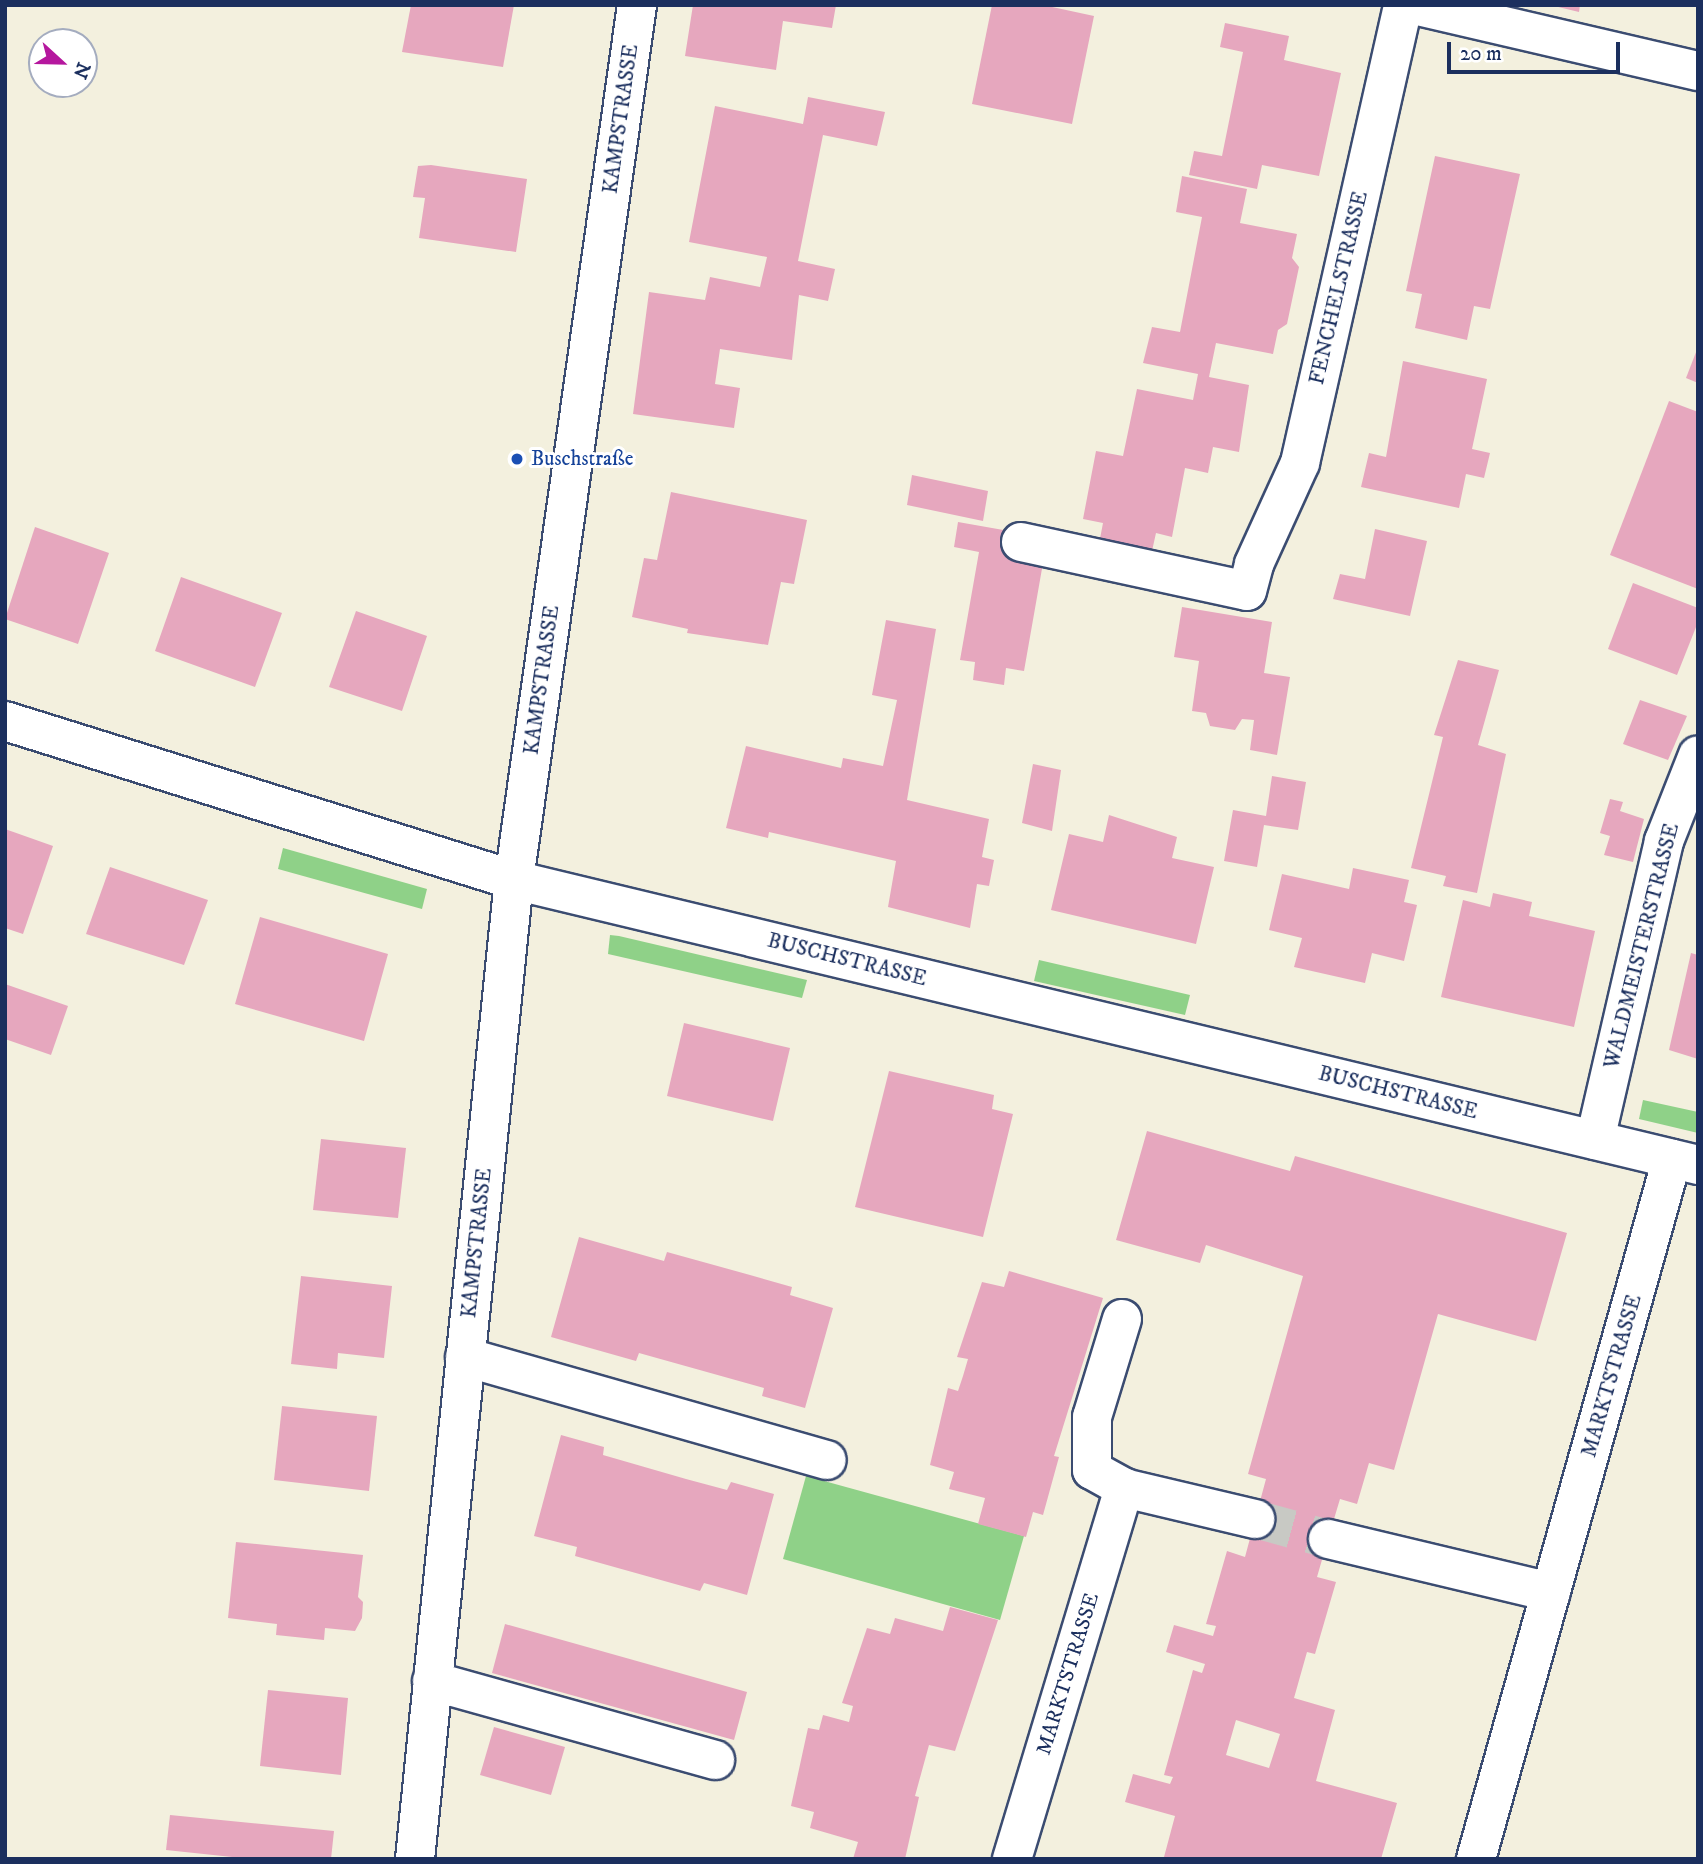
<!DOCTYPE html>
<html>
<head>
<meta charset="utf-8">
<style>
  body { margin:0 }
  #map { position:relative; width:1703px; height:1864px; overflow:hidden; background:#f3f0de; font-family:"IM FELL DW Pica",serif }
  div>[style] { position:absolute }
  .green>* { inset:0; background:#8fd188 }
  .building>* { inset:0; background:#e6a7be }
  .minor-tunnel>* { height:38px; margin-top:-19px; transform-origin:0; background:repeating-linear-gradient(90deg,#c8c9c4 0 38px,transparent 0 57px) }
  .roads { filter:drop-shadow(2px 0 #3b4c71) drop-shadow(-2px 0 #3b4c71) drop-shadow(0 2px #3b4c71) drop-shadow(0 -2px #3b4c71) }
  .minor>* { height:38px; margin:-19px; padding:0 19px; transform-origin:19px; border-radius:19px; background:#fff }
  .dots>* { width:19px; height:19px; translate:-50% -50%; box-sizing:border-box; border:4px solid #fff; border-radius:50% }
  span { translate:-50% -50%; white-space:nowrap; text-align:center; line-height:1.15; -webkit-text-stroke:6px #fff; paint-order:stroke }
  .street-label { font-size:21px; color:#1b2f5e }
  .transit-label { font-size:21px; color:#164399 }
  .left { translate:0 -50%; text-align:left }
  .frame { position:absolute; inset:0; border:7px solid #1b2f5e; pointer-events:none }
  .north { position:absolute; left:28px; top:28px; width:70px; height:70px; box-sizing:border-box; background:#fff; border:2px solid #a4acbf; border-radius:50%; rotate:112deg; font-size:19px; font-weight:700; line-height:28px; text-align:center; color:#1b2f5e }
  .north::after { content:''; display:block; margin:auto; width:24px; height:32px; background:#b5179e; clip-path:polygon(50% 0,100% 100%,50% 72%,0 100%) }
  .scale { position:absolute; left:1447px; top:42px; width:173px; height:32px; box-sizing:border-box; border:4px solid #1b2f5e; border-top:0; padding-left:9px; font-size:21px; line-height:24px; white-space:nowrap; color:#1b2f5e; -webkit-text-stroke:5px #fff; paint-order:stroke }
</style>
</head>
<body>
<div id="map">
  <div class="green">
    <i style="clip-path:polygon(283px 848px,427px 889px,422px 909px,278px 869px)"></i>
    <i style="clip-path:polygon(610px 935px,619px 936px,807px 980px,802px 998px,608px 954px)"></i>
    <i style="clip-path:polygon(1039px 960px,1190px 995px,1185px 1015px,1034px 981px)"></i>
    <i style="clip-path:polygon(1643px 1100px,1698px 1112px,1698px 1133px,1639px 1119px)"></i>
    <i style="clip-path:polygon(806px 1476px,1024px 1536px,1000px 1620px,783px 1559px)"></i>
  </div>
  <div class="building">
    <i style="clip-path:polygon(411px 5px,514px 5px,503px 67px,402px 52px)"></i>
    <i style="clip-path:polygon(693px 5px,836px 5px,832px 28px,783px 21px,776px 70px,685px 56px)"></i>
    <i style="clip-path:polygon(992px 5px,1043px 5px,1094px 16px,1072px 124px,972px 104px)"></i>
    <i style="clip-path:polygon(1550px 5px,1580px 5px,1579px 12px)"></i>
    <i style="clip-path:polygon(1225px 23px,1289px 36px,1284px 60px,1341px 73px,1319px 176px,1262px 165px,1257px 189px,1189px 175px,1194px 151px,1222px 156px,1243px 52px,1220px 47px)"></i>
    <i style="clip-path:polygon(808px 97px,885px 112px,877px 146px,823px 135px,798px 261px,835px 269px,828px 301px,799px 295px,792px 360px,720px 349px,715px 384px,740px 388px,734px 428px,633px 414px,649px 292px,705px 300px,710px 277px,760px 287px,767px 257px,689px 242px,715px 106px,803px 124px)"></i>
    <i style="clip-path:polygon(1435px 156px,1520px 174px,1490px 309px,1474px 306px,1467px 340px,1415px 328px,1422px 294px,1406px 291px)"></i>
    <i style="clip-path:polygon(431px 165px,527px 179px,516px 252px,419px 238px,425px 198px,413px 197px,418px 166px)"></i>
    <i style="clip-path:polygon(1182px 176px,1247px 189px,1240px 223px,1297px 234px,1292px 258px,1299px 267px,1287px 324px,1278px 330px,1273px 354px,1216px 343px,1209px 377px,1249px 385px,1239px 452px,1213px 447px,1208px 473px,1185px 468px,1172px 537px,1156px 533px,1150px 560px,1098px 549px,1103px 523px,1083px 519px,1096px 451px,1123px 456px,1137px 389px,1193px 400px,1198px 374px,1143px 363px,1152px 327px,1180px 332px,1202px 217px,1176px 212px)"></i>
    <i style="clip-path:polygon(1698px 347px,1698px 383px,1686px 378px)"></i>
    <i style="clip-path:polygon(1403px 361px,1487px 379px,1472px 449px,1490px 453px,1484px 478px,1466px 474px,1459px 508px,1361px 487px,1369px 453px,1386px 457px)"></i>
    <i style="clip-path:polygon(1669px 401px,1698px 412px,1698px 589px,1610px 555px)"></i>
    <i style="clip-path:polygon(912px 475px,988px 491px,983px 521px,907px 505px)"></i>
    <i style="clip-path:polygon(671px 492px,807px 520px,794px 584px,781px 582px,768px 645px,687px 633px,688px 629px,632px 617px,644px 558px,657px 560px)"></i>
    <i style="clip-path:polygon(958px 522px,1009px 531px,1005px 557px,1043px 563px,1024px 671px,1006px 668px,1004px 685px,973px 680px,975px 662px,960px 660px,979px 552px,954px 547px)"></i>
    <i style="clip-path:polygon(35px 527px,109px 553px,78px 644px,5px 619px)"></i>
    <i style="clip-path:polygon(1375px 529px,1427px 541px,1410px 616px,1333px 599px,1340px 574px,1365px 579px)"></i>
    <i style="clip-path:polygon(181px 577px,282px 613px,255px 687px,155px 651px)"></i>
    <i style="clip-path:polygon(1633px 583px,1698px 608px,1698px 622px,1677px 675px,1608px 649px)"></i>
    <i style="clip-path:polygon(1182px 607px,1272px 622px,1264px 673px,1290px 677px,1277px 755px,1250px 750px,1254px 720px,1242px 719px,1235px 730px,1210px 726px,1206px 713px,1192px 711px,1199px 661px,1174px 657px)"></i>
    <i style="clip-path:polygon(356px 611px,427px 636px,402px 711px,329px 687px)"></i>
    <i style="clip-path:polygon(886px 620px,936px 629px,907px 800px,989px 819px,982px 857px,994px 860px,989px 886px,977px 884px,970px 928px,888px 907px,896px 861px,769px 832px,768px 838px,726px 828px,746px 746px,841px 768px,843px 758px,883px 766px,897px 700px,872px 695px)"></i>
    <i style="clip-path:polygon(1458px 660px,1499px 670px,1478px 745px,1506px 754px,1477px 893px,1443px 886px,1446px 876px,1411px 868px,1443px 737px,1434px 735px)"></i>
    <i style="clip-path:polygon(1640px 700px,1687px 716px,1668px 760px,1623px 744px)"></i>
    <i style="clip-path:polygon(1033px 764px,1061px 770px,1052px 831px,1022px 823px)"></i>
    <i style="clip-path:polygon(1272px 776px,1306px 782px,1298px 830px,1264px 825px,1257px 867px,1224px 861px,1233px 810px,1266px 816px)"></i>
    <i style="clip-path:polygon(1610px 799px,1623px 802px,1620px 811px,1644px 819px,1633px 862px,1604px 855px,1610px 836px,1600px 833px)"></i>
    <i style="clip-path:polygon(1109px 815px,1177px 837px,1172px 858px,1214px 867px,1196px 944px,1051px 910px,1069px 834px,1103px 842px)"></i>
    <i style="clip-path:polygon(5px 829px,53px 846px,23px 934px,5px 928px)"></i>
    <i style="clip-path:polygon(110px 867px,208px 900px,184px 965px,86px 934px)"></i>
    <i style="clip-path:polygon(1353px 868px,1409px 880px,1404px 902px,1417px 905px,1404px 961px,1372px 953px,1365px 983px,1294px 967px,1302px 938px,1269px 930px,1282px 874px,1349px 889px)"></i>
    <i style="clip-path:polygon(1493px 893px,1532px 902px,1529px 916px,1595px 931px,1574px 1027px,1441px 997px,1463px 900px,1490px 907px)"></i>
    <i style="clip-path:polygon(260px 917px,388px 954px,364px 1041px,235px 1004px)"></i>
    <i style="clip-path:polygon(1691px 953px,1698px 955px,1698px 1059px,1669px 1050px)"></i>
    <i style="clip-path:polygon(5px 984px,68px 1006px,51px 1055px,5px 1039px)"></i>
    <i style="clip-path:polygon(684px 1023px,790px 1048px,773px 1121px,667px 1096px)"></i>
    <i style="clip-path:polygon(889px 1071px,994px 1095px,992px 1109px,1013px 1114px,983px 1237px,855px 1207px)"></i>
    <i style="clip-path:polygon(evenodd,1147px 1131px,1290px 1171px,1295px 1156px,1567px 1233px,1536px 1341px,1438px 1314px,1394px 1470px,1369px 1463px,1357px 1504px,1340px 1499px,1328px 1539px,1317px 1577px,1336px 1582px,1315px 1654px,1307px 1652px,1294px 1698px,1335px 1710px,1316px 1781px,1397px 1803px,1381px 1859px,1171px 1859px,1164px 1857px,1175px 1816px,1125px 1802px,1133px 1774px,1170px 1784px,1173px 1777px,1164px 1775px,1193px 1670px,1202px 1673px,1205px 1664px,1166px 1652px,1174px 1625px,1213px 1636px,1216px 1626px,1206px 1624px,1227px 1551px,1245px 1557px,1266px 1479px,1248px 1474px,1303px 1276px,1206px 1245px,1200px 1263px,1116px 1240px,1147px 1131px,1236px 1720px,1280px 1734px,1269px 1768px,1226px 1755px,1236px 1720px)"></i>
    <i style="clip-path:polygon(321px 1139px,406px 1148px,398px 1218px,313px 1210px)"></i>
    <i style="clip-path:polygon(579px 1237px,664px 1261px,667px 1252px,750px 1275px,792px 1287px,790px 1295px,833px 1308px,805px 1408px,762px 1396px,764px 1388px,639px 1353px,636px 1361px,551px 1337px)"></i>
    <i style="clip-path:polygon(1009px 1271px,1103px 1298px,1054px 1456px,1059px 1457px,1043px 1515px,1033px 1512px,1026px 1537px,978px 1524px,985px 1498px,949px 1489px,954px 1472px,930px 1465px,948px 1388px,958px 1391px,963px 1376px,968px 1359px,957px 1357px,982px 1282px,1004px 1287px)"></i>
    <i style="clip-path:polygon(301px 1276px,392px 1286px,384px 1358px,338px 1353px,337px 1369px,291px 1364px)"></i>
    <i style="clip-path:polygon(282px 1406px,377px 1416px,369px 1491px,274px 1480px)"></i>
    <i style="clip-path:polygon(561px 1435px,604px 1447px,603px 1455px,686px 1479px,727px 1490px,731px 1482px,774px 1494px,747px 1595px,704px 1583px,700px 1591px,575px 1556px,577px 1547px,534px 1536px)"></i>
    <i style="clip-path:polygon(236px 1542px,363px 1555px,358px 1597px,363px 1602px,362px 1618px,355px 1631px,325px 1628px,324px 1640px,276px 1635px,277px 1624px,228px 1618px)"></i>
    <i style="clip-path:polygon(950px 1607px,998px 1620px,955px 1751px,929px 1745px,915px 1796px,919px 1797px,905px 1859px,853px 1859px,858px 1842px,810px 1828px,814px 1812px,791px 1806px,808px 1728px,819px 1730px,823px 1715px,849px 1722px,853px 1706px,842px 1703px,867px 1628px,890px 1634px,895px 1618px,943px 1631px)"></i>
    <i style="clip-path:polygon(505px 1624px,747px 1692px,734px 1740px,492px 1673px)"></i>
    <i style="clip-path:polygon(268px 1690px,348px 1698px,341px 1775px,260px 1766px)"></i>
    <i style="clip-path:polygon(494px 1727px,565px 1747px,551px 1795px,480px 1775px)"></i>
    <i style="clip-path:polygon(170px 1815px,334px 1831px,331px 1859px,251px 1859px,166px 1850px)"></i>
  </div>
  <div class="minor-tunnel">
    <i style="left:1255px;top:1519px;width:76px;rotate:15.3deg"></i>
  </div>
  <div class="roads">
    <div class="minor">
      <i style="left:1414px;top:5px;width:292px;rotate:13.1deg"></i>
      <i style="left:1021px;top:542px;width:231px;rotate:12.2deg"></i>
      <i style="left:1247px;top:591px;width:28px;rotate:-75deg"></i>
      <i style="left:1254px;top:564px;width:111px;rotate:-65.5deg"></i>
      <i style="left:1300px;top:463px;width:469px;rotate:-77.3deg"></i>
      <i style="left:5px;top:721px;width:533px;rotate:17.35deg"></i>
      <i style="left:514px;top:880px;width:1218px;rotate:13.53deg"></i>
      <i style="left:1595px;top:1140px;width:307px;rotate:-77deg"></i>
      <i style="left:1664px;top:841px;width:92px;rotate:-68.4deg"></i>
      <i style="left:1122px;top:1319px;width:102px;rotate:107deg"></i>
      <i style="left:1092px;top:1417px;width:53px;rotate:90deg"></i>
      <i style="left:1092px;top:1470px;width:37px;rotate:29deg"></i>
      <i style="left:1124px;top:1488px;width:135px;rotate:13.3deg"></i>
      <i style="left:465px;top:1357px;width:376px;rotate:15.9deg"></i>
      <i style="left:1328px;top:1539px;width:229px;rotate:13.4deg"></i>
      <i style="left:432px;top:1681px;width:294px;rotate:15.6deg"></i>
      <i style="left:415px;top:1859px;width:984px;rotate:-84.23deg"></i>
      <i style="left:514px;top:880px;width:884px;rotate:-82deg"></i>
      <i style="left:1012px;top:1859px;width:388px;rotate:-73.2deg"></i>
      <i style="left:1476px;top:1859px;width:727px;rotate:-74.36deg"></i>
    </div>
  </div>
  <div class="dots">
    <i style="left:517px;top:459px;background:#1a4fb4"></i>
  </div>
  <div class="street-label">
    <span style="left:621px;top:119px;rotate:-82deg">KAMPSTRASSE</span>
    <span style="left:1339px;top:288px;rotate:-77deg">FENCHELSTRASSE</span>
    <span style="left:542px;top:680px;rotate:-82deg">KAMPSTRASSE</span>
    <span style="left:1642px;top:946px;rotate:-76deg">WALDMEISTERSTRASSE</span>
    <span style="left:847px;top:960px;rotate:14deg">BUSCHSTRASSE</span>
    <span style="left:1398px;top:1093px;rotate:14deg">BUSCHSTRASSE</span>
    <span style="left:477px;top:1243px;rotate:-84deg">KAMPSTRASSE</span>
    <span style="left:1612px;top:1376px;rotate:-74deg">MARKTSTRASSE</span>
    <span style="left:1068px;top:1674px;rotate:-73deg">MARKTSTRASSE</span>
  </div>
  <div class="transit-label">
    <span class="left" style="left:531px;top:459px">Buschstraße</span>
  </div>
  <div class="frame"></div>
  <div class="north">N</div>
  <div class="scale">20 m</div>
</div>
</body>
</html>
